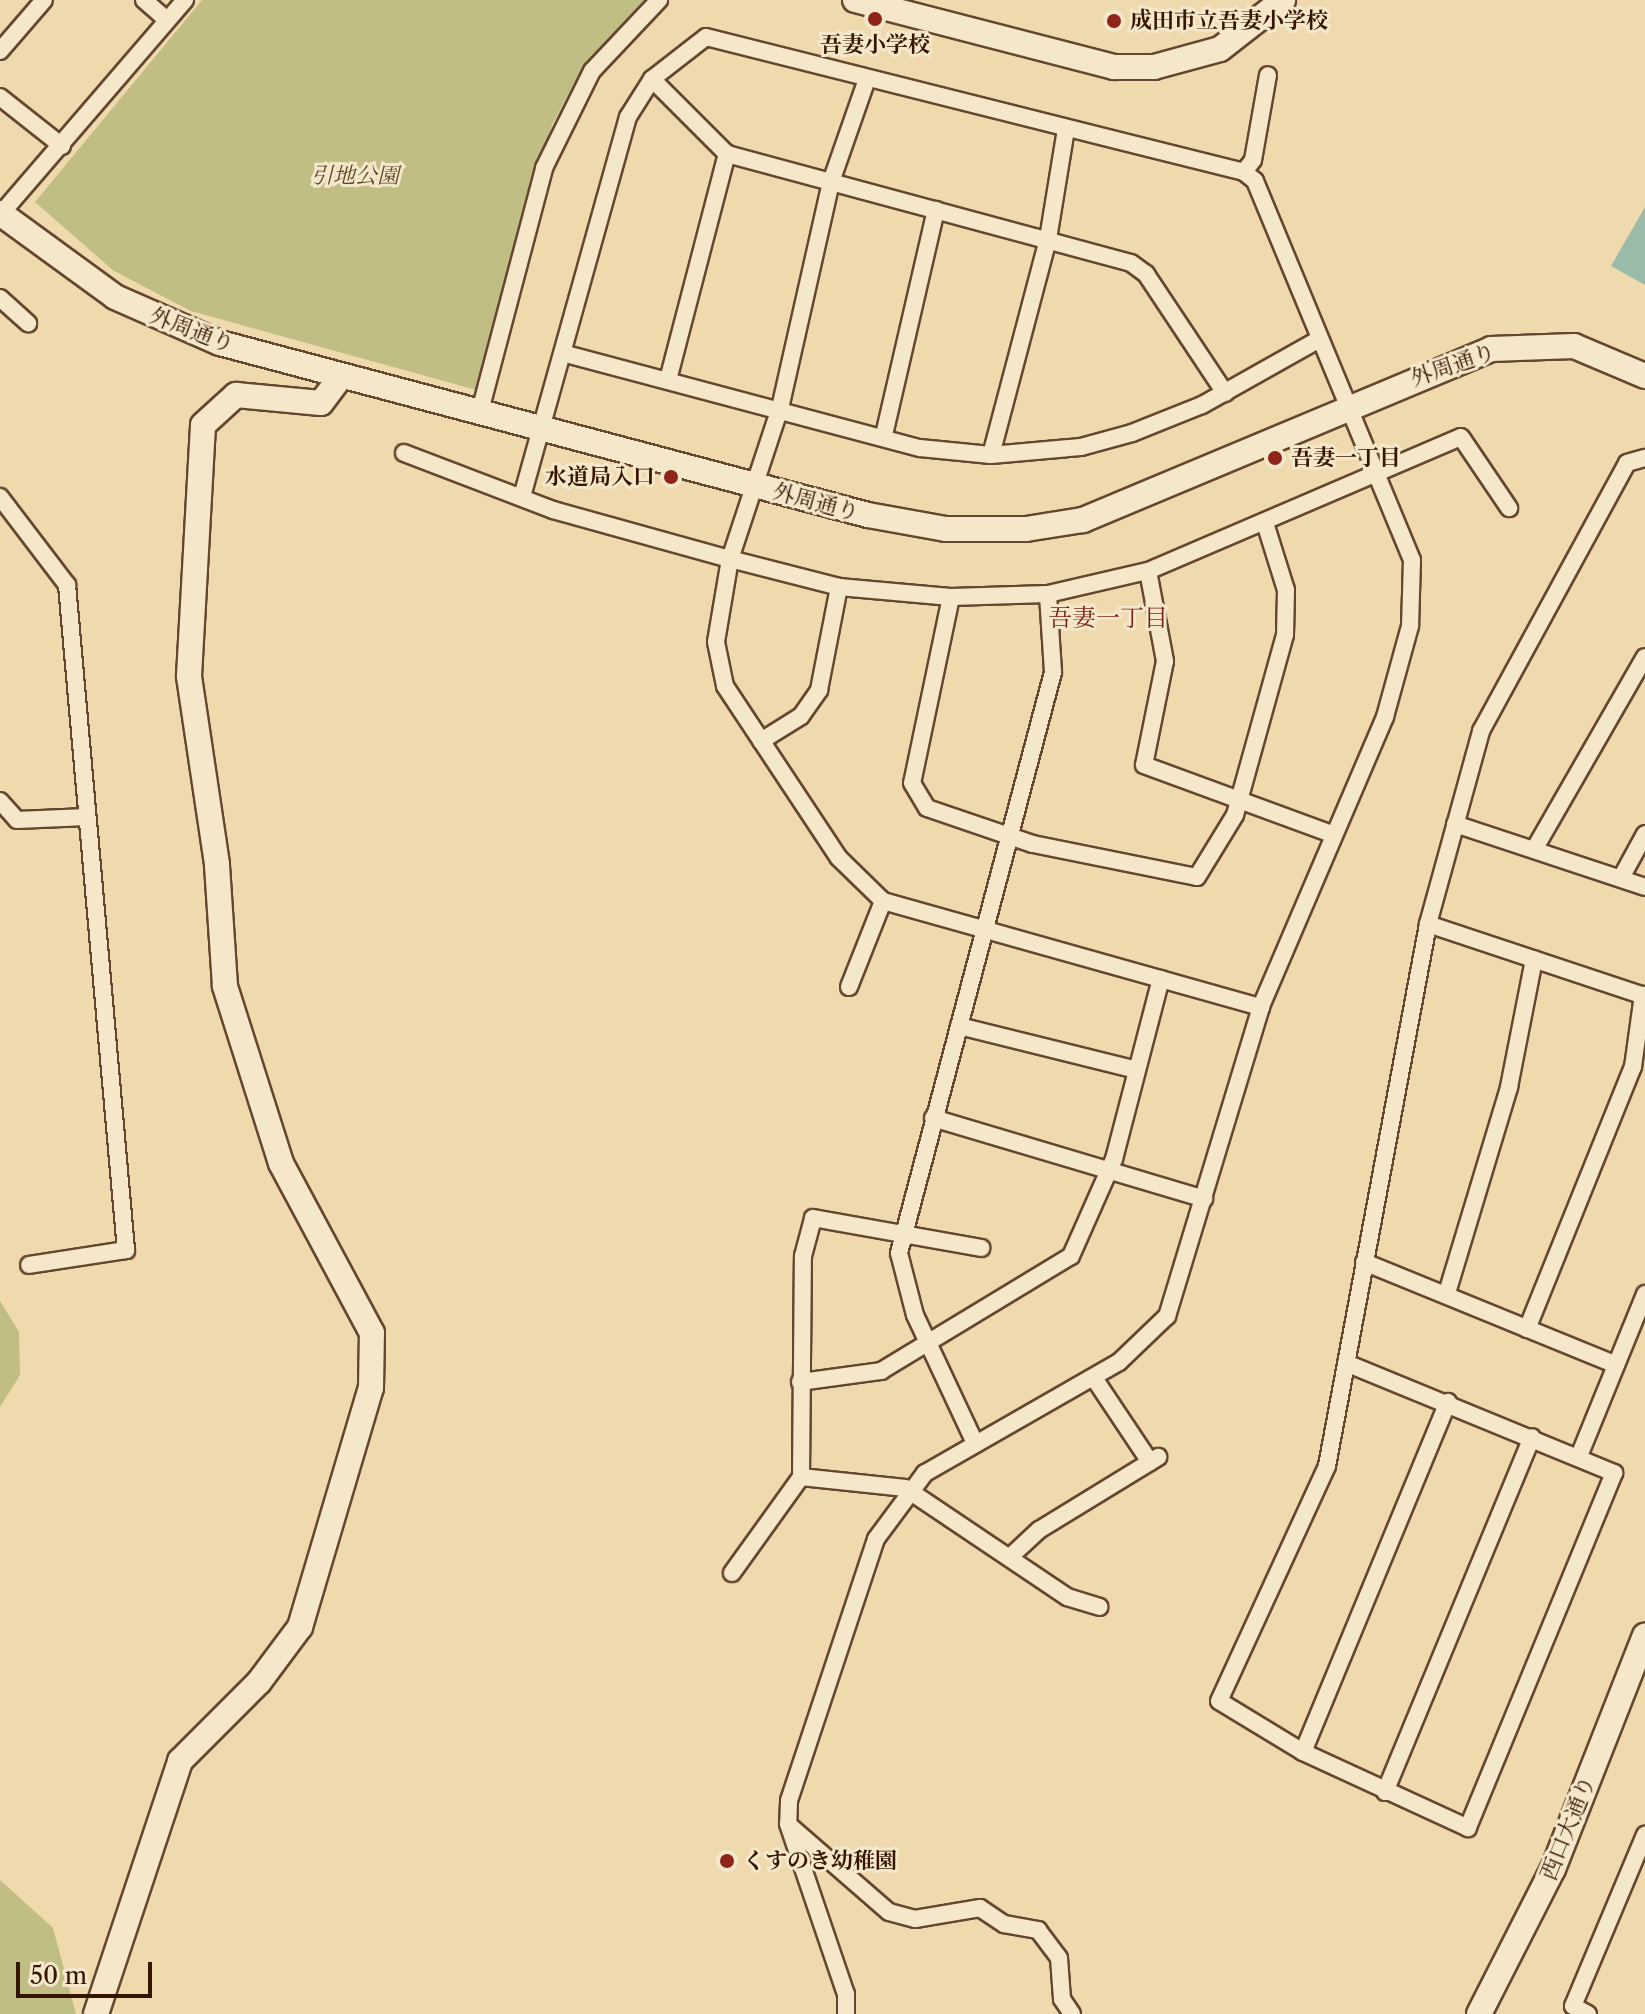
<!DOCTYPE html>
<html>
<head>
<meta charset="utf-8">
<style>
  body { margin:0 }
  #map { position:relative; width:1645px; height:2014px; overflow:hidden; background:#eedaad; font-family:"Libre Caslon Text","Noto Serif JP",serif }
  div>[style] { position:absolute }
  .green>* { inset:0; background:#c0bd85 }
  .water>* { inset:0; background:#99bba8 }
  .roads { filter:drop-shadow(2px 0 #64472e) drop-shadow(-2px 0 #64472e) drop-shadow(0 2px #64472e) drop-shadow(0 -2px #64472e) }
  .street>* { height:16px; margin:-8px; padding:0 8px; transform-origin:8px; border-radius:8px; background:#f4e7ca }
  .secondary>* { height:24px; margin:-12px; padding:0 12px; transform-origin:12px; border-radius:12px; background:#f4e7ca }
  .dots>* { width:22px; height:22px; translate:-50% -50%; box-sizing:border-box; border:4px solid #f4e7ca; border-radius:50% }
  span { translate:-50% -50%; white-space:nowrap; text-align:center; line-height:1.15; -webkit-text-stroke:6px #f4e7ca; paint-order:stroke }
  .poi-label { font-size:22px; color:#361603; font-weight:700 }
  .left { translate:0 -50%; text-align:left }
  .right { translate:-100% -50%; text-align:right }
  .park-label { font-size:22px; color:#5f482a; font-style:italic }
  .street-label { font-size:22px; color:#361603 }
  .neighbourhood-label { font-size:24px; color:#7a1f14 }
  .scale { position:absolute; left:16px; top:1962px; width:136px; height:36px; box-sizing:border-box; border:4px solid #361603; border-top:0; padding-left:10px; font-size:24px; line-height:28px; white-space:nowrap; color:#361603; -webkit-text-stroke:6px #f4e7ca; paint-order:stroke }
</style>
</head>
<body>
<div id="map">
  <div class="green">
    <i style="clip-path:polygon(202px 0,644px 0,585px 63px,552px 125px,480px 391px,191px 311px,114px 271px,35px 202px)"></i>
    <i style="clip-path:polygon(0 1301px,19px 1332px,20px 1375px,0 1407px)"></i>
    <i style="clip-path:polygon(0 1880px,53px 1928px,76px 2014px,0 2014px)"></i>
  </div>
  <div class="water">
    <i style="clip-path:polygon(1645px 207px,1645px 285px,1611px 266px)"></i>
  </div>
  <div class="roads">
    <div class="street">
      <i style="left:144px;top:0;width:30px;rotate:41deg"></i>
      <i style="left:0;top:51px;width:67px;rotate:-49.2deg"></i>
      <i style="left:652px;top:79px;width:106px;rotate:45deg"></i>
      <i style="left:727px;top:154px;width:418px;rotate:15.1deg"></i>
      <i style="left:1131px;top:263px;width:19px;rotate:36deg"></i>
      <i style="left:1146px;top:274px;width:143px;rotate:56.4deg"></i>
      <i style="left:866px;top:82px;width:106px;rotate:109.3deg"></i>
      <i style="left:831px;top:182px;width:232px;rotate:102.7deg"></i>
      <i style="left:780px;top:408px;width:159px;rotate:108.3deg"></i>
      <i style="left:730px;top:559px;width:84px;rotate:99.6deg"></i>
      <i style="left:716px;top:642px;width:45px;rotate:78.4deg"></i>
      <i style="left:725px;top:686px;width:206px;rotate:56.5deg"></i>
      <i style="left:839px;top:858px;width:62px;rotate:44.3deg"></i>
      <i style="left:883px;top:901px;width:393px;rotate:15.7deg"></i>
      <i style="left:0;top:97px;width:79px;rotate:38.3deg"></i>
      <i style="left:1244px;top:172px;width:15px;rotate:-53deg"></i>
      <i style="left:1253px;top:160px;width:86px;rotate:-80deg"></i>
      <i style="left:0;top:215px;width:284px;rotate:-49.3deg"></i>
      <i style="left:0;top:298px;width:38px;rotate:42deg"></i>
      <i style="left:566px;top:354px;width:366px;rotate:14.9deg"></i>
      <i style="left:920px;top:448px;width:71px;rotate:5.6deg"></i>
      <i style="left:991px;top:455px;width:90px;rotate:-5.1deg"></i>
      <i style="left:1081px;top:447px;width:53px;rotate:-15.4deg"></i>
      <i style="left:1132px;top:433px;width:75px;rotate:-21.8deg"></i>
      <i style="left:1202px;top:405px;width:133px;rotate:-29.3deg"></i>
      <i style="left:668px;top:380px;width:234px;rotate:-75.4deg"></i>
      <i style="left:480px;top:411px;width:251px;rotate:-75.2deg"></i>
      <i style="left:544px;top:168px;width:108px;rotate:-63.7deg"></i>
      <i style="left:592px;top:71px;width:98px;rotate:-46.7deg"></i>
      <i style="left:884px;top:435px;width:231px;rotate:-77deg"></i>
      <i style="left:404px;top:453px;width:160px;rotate:20.9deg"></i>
      <i style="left:553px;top:510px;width:184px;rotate:15.5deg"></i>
      <i style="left:730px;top:559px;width:113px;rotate:14.4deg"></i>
      <i style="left:839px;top:587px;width:112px;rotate:5.1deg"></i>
      <i style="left:951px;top:597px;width:97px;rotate:-1.8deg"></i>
      <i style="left:1048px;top:594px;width:103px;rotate:-13deg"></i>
      <i style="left:1148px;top:571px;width:340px;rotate:-23.2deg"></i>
      <i style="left:1461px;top:437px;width:86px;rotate:55.9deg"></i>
      <i style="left:991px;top:455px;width:223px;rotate:-75.2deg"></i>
      <i style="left:1048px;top:239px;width:111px;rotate:-80.7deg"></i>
      <i style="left:523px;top:493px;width:390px;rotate:-74.4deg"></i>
      <i style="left:628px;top:117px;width:45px;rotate:-57.7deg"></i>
      <i style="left:652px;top:79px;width:68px;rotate:-37.9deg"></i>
      <i style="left:706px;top:37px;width:555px;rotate:14.09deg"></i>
      <i style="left:1244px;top:172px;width:14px;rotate:39deg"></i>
      <i style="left:1255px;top:181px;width:410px;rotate:67.5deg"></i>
      <i style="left:1412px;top:560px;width:66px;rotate:91.7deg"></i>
      <i style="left:1410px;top:626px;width:94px;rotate:105.4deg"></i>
      <i style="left:1385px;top:717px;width:315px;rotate:113.2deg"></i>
      <i style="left:1261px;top:1007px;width:323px;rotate:106.9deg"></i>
      <i style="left:1167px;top:1316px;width:66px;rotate:136.2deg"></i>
      <i style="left:1119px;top:1362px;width:224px;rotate:150.2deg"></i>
      <i style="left:925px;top:1473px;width:82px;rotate:126.6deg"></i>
      <i style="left:876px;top:1539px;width:276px;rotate:108.4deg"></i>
      <i style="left:789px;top:1801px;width:23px;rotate:92deg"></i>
      <i style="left:788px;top:1824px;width:180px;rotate:71.2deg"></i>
      <i style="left:846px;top:1994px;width:20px;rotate:90deg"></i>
      <i style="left:0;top:497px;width:111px;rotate:52.7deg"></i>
      <i style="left:67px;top:585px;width:668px;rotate:84.93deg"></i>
      <i style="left:126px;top:1250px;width:98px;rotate:171.2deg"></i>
      <i style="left:1148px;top:571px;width:92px;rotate:79.3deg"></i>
      <i style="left:1165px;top:661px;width:106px;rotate:101.4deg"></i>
      <i style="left:1144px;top:765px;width:200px;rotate:20.2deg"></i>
      <i style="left:951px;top:597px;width:190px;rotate:101.8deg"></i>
      <i style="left:912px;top:783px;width:29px;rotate:59deg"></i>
      <i style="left:927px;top:808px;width:112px;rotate:18.8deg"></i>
      <i style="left:1033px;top:844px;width:167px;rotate:11.4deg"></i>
      <i style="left:1197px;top:877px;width:73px;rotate:-58.5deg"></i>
      <i style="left:1235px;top:815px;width:187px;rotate:-74.5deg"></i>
      <i style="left:1285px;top:635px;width:45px;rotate:-88.7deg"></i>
      <i style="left:1286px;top:590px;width:70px;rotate:-107.4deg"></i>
      <i style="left:761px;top:741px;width:47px;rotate:-32deg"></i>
      <i style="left:801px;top:716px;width:32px;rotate:-55deg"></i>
      <i style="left:819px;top:690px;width:105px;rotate:-79deg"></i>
      <i style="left:0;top:801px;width:25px;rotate:48deg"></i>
      <i style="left:17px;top:820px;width:70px;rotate:-2.5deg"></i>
      <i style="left:1455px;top:824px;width:200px;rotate:18.3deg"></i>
      <i style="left:1535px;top:848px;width:220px;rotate:-60.1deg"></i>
      <i style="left:1621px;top:878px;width:50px;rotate:-61.4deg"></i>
      <i style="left:1428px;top:924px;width:229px;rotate:18.4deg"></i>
      <i style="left:849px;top:987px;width:92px;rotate:-68.4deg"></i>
      <i style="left:959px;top:1026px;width:183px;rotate:13.9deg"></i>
      <i style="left:933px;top:1118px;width:283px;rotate:16.6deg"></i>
      <i style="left:1364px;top:1262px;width:272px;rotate:22.2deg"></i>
      <i style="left:1447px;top:1293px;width:215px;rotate:-73.2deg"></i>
      <i style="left:1509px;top:1087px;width:130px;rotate:-78.9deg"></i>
      <i style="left:1527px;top:1329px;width:283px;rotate:-68deg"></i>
      <i style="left:1633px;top:1067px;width:73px;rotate:-82.1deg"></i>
      <i style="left:1346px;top:1363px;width:290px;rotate:22.3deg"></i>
      <i style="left:1614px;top:1473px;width:384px;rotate:112.4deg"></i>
      <i style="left:1468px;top:1828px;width:182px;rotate:-155.3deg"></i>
      <i style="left:1303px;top:1752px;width:98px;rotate:-148.7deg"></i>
      <i style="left:1219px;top:1701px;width:259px;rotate:-65.3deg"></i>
      <i style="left:1327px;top:1466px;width:551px;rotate:-79.44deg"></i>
      <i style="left:1428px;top:924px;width:200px;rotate:-74.6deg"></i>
      <i style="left:1481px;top:731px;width:305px;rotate:-61.4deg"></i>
      <i style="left:1627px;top:463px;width:19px;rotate:-16deg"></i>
      <i style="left:1094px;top:1378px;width:101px;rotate:56.3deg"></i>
      <i style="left:800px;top:1382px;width:82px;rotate:-7.7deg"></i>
      <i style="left:881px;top:1371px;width:222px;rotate:-31.2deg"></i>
      <i style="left:1071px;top:1256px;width:106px;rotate:-66.1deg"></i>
      <i style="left:1114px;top:1159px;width:186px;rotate:-75.4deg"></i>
      <i style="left:975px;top:1443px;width:141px;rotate:-115.1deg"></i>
      <i style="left:915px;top:1315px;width:64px;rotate:-104.5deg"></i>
      <i style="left:899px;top:1253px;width:601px;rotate:-75.15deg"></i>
      <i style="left:1053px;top:672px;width:78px;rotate:-93.7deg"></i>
      <i style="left:1579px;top:1456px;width:175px;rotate:-67.8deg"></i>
      <i style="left:801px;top:1477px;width:105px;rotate:6deg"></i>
      <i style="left:905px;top:1488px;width:195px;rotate:33.9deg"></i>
      <i style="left:1067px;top:1597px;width:34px;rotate:17deg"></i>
      <i style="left:1011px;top:1556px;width:38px;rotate:-43deg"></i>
      <i style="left:1039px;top:1530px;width:140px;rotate:-31.5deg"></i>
      <i style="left:732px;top:1573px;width:118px;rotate:-54.3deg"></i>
      <i style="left:801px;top:1477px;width:221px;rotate:-89.5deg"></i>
      <i style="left:803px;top:1256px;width:39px;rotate:-75deg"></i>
      <i style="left:813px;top:1218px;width:171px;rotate:10.1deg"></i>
      <i style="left:1303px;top:1752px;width:379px;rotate:-67.5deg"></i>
      <i style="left:1385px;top:1792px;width:384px;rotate:-67.5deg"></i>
      <i style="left:790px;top:1826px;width:131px;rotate:41deg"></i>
      <i style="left:889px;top:1912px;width:27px;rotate:15deg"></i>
      <i style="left:915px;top:1919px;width:66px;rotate:-9.6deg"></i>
      <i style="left:980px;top:1908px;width:29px;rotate:34deg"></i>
      <i style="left:1004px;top:1924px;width:35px;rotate:10deg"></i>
      <i style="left:1038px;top:1930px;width:35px;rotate:53deg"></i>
      <i style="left:1059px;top:1958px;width:41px;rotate:85.8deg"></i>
      <i style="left:1062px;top:1999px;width:18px;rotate:56deg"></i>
      <i style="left:1588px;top:2014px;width:17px;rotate:-152deg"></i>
      <i style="left:1573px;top:2006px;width:186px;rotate:-67.2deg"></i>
    </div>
    <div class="secondary">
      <i style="left:855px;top:0;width:268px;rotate:14.5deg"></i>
      <i style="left:1114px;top:67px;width:40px"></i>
      <i style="left:1154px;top:67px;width:68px;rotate:-15.3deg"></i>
      <i style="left:1220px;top:49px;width:80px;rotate:-37.9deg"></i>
      <i style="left:0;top:213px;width:142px;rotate:36.1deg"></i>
      <i style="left:115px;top:297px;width:115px;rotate:23.7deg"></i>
      <i style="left:220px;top:343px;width:670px;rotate:14.87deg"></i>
      <i style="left:868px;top:515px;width:79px;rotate:10.2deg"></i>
      <i style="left:946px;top:529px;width:80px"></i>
      <i style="left:1026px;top:529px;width:58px;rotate:-9deg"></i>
      <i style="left:1083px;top:520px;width:442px;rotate:-22.7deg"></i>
      <i style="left:1491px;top:349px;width:83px;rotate:-2.1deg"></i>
      <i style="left:1574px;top:346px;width:77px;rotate:22.9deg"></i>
      <i style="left:96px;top:2014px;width:267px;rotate:-71.6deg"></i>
      <i style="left:180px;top:1761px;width:112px;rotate:-45deg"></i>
      <i style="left:259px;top:1682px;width:69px;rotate:-53.3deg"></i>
      <i style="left:300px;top:1627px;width:249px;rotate:-73.5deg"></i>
      <i style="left:371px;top:1388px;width:55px;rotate:-89deg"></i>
      <i style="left:372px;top:1333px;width:193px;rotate:-118.2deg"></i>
      <i style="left:281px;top:1163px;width:186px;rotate:-107.6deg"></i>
      <i style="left:225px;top:986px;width:122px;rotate:-93.8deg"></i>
      <i style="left:217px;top:864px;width:190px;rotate:-98.5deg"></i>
      <i style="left:189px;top:676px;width:251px;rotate:-86.8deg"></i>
      <i style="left:203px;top:425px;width:45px;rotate:-42.3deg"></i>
      <i style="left:236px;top:395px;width:85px;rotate:5.4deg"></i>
      <i style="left:321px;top:403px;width:34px;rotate:-53deg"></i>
      <i style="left:1479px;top:2014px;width:163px;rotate:-63deg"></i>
      <i style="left:1553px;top:1869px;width:251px;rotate:-68.5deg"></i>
    </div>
  </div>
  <div class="dots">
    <i style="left:875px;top:19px;background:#8f2418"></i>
    <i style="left:1114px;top:21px;background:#8f2418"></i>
    <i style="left:1275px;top:458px;background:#8f2418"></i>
    <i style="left:671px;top:477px;background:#8f2418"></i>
    <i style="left:727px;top:1861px;background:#8f2418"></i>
  </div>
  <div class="poi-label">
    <span class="left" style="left:1130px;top:21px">成田市立吾妻小学校</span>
    <span style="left:875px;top:45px">吾妻小学校</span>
    <span class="left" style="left:1291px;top:458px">吾妻一丁目</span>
    <span class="right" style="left:655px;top:477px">水道局入口</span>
    <span class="left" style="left:743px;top:1861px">くすのき幼稚園</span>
  </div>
  <div class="park-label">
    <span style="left:355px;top:176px">引地公園</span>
  </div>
  <div class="street-label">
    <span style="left:192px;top:330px;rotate:21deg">外周通り</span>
    <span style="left:1453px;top:365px;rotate:-19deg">外周通り</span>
    <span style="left:816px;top:502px;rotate:15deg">外周通り</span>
    <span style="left:1568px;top:1828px;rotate:-68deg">西口大通り</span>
  </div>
  <div class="neighbourhood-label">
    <span style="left:1108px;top:618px">吾妻一丁目</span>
  </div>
  <div class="scale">50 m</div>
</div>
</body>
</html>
